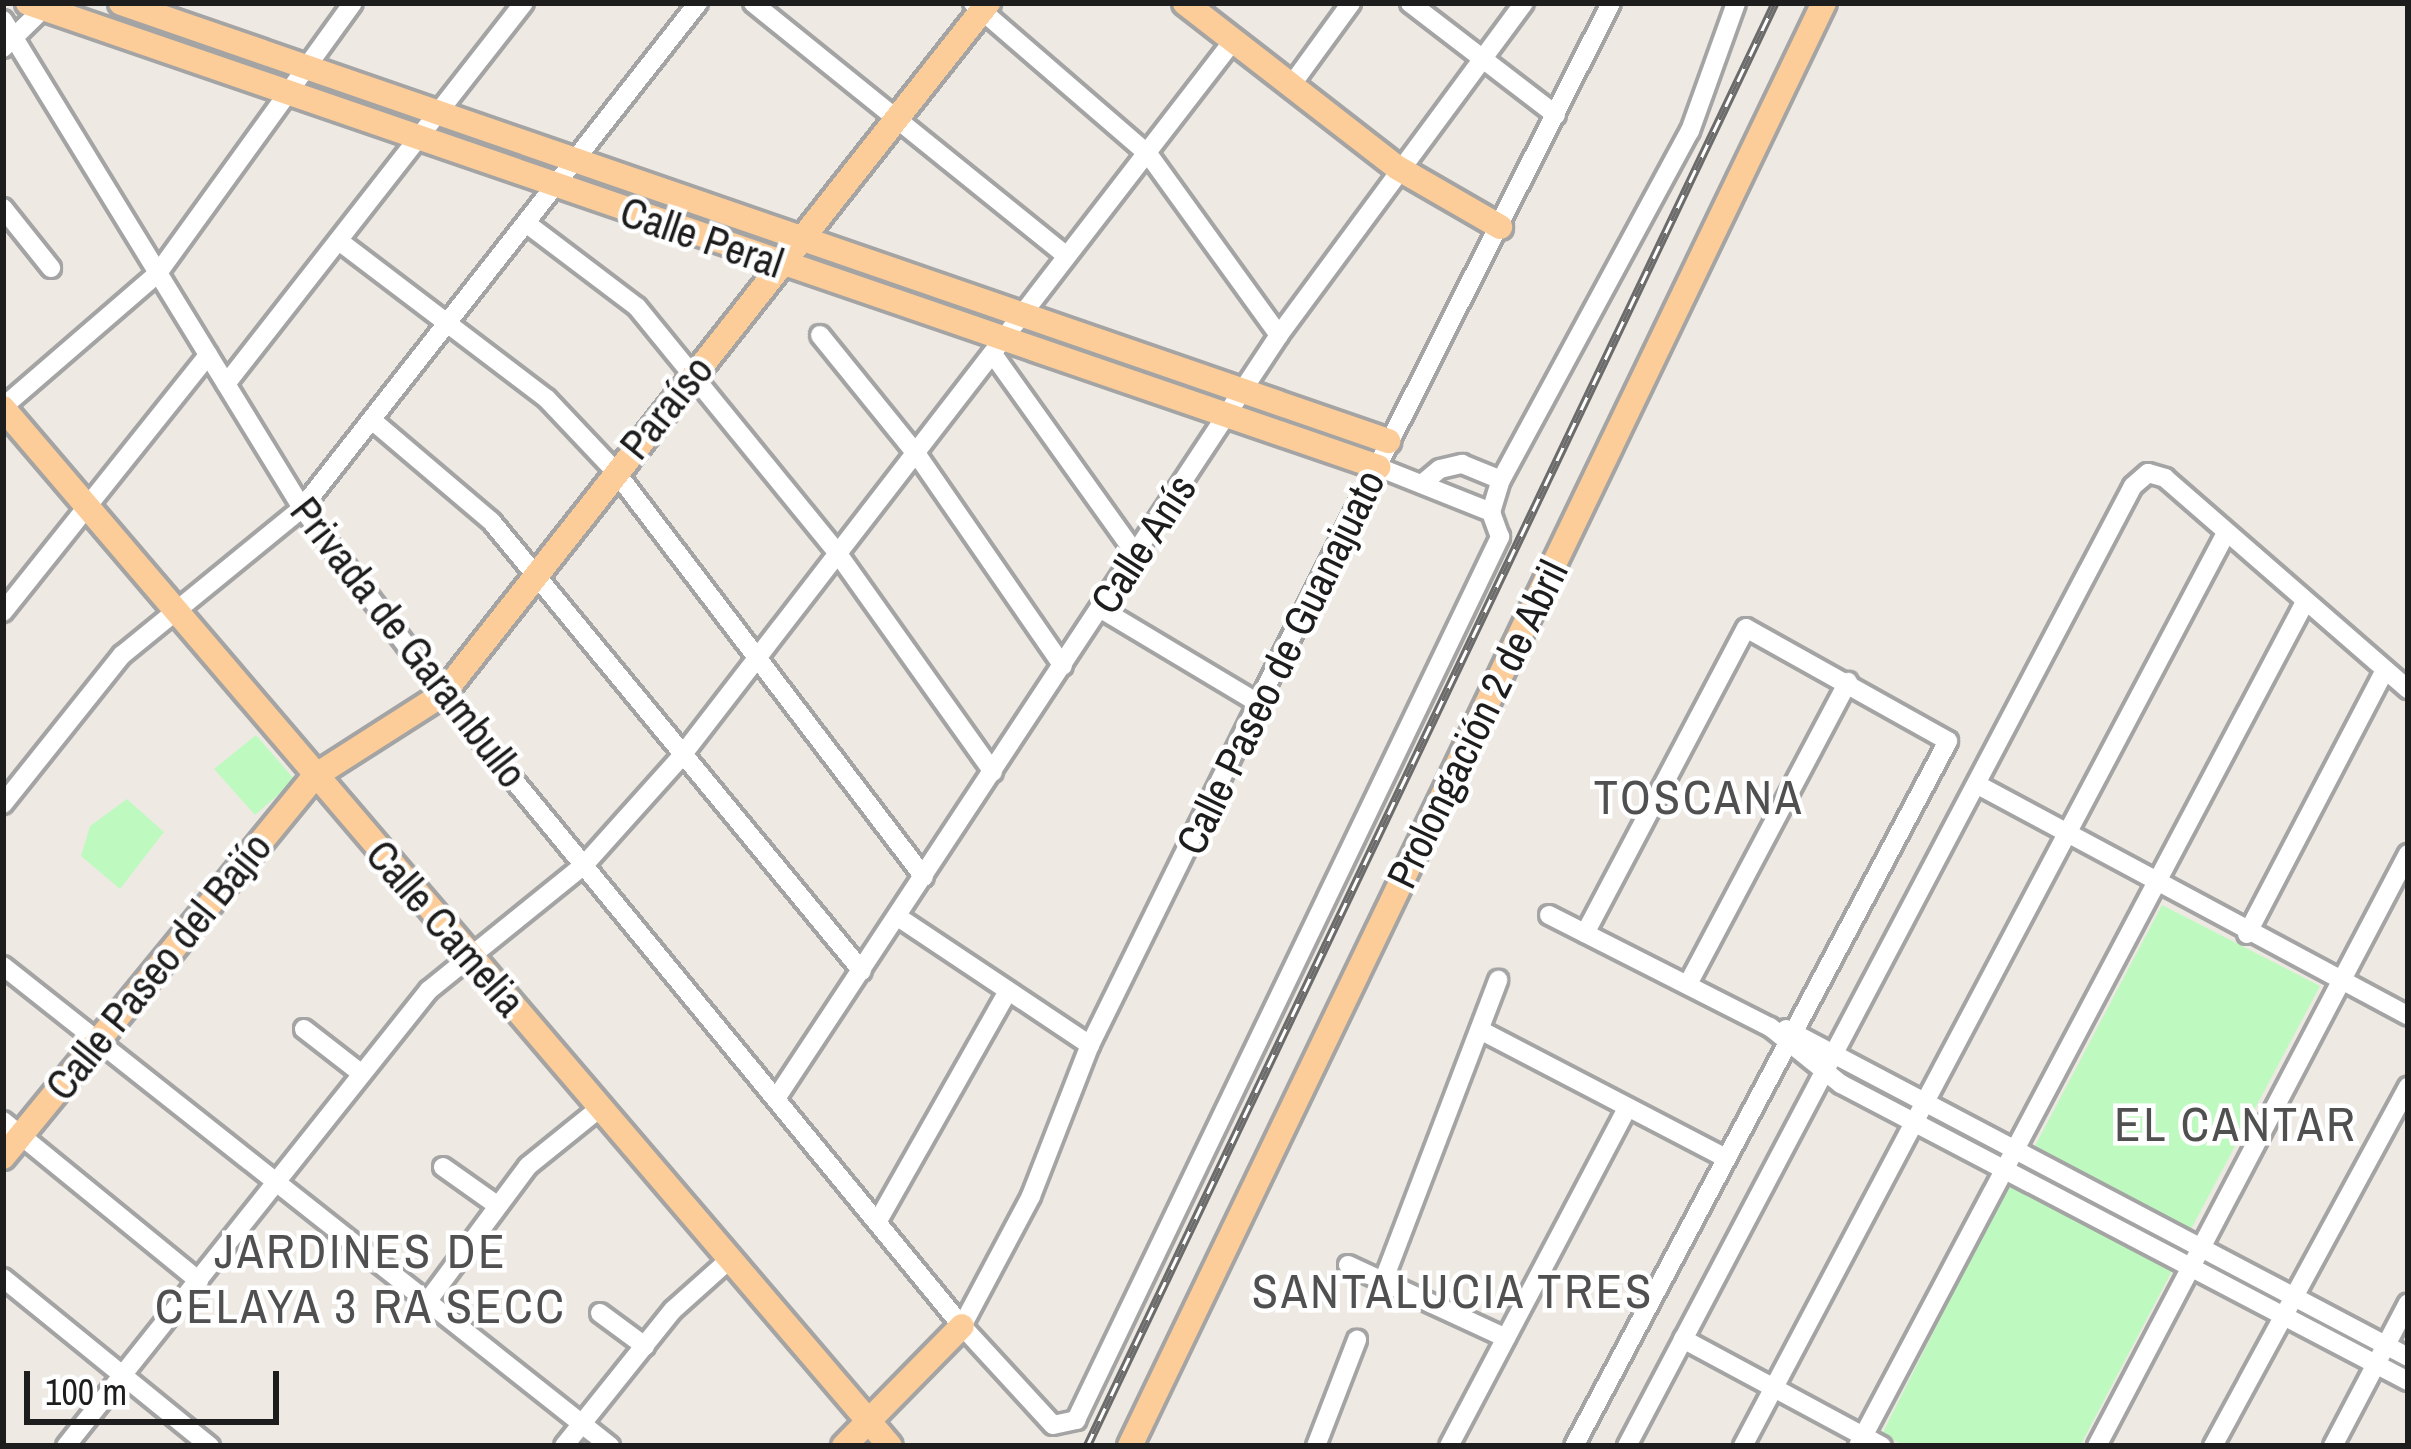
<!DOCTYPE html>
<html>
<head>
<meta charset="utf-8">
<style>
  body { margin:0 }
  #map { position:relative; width:2411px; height:1449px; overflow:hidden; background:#eeeae3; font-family:"Archivo Narrow",sans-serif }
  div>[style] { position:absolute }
  .park>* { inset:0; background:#befac0 }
  .roads { filter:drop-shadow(3px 0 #a4a4a4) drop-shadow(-3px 0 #a4a4a4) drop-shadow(0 3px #a4a4a4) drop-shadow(0 -3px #a4a4a4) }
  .minor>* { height:18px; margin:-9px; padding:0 9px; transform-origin:9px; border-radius:9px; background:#fff }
  .major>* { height:24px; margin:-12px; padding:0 12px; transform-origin:12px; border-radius:12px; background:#fdcd99 }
  .rail>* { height:9px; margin-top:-4.5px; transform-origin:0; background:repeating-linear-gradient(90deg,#fff 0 14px,#6b6b6b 0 28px); box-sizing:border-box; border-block:3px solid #6b6b6b }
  span { translate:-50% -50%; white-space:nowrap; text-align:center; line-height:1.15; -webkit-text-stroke:9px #fff; paint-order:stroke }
  .street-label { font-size:42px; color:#1d1d1d }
  .quarter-label { font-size:48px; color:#505050; letter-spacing:3px }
  .frame { position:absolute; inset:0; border:6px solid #1d1d1d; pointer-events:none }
  .scale { position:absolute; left:24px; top:1371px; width:255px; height:54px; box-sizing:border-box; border:6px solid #1d1d1d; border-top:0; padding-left:15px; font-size:36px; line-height:42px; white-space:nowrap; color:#1d1d1d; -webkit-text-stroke:9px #fff; paint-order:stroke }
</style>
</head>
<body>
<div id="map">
  <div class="park">
    <i style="clip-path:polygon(256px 735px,295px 780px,255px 815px,214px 769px)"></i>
    <i style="clip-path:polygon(127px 799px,164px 832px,120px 889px,81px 856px,90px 826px)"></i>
    <i style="clip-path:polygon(2162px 905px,2320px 986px,2190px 1231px,2035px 1146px)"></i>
    <i style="clip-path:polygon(2008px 1184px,2174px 1267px,2080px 1446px,1905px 1446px,1882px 1434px)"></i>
  </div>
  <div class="roads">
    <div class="minor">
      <i style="left:753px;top:3px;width:403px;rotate:38.9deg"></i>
      <i style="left:973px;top:3px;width:233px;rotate:40.8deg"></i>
      <i style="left:1149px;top:155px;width:222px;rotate:54.2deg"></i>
      <i style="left:1410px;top:3px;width:184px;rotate:37.5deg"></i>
      <i style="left:3px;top:20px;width:572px;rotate:58.5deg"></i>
      <i style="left:302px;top:508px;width:233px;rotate:52.8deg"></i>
      <i style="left:443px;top:694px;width:818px;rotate:50.61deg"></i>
      <i style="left:962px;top:1326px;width:134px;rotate:47.4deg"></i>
      <i style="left:1053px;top:1425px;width:24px;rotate:-12deg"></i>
      <i style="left:1076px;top:1420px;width:980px;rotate:-64.35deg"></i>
      <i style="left:1500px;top:537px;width:27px;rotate:-110deg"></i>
      <i style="left:1491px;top:512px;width:34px;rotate:-73deg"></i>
      <i style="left:1501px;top:480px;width:397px;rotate:-61.6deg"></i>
      <i style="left:1690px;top:131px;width:136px;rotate:-70.2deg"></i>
      <i style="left:3px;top:48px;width:64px;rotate:-44.4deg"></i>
      <i style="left:1290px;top:87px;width:104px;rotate:-54deg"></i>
      <i style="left:3px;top:208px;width:77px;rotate:51.3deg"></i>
      <i style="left:526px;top:223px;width:139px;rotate:37.1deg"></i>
      <i style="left:637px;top:307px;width:315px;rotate:50.8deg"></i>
      <i style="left:836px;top:551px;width:271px;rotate:54.6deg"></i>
      <i style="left:339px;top:241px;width:261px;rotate:37.2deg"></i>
      <i style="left:547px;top:399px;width:99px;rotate:46.6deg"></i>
      <i style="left:615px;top:471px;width:510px;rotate:52.73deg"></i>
      <i style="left:820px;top:335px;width:156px;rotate:51deg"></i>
      <i style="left:918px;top:456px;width:255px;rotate:55.4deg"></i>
      <i style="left:995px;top:357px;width:243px;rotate:54.5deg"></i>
      <i style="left:226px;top:384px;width:484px;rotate:-52deg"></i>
      <i style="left:3px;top:407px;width:205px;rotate:-40.8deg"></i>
      <i style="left:158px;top:273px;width:333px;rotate:-54.2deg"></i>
      <i style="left:373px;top:421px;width:155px;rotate:40.3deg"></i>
      <i style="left:491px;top:521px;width:583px;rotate:50.5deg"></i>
      <i style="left:1378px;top:467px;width:122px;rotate:21.7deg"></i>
      <i style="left:1422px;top:484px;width:23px;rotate:-40deg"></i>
      <i style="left:1440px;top:469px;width:23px;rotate:-13deg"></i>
      <i style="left:1462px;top:464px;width:42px;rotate:22.3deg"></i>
      <i style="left:1101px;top:609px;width:183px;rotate:30.9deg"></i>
      <i style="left:3px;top:612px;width:329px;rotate:-51.4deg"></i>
      <i style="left:1978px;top:785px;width:488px;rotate:28.2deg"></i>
      <i style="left:3px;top:804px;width:191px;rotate:-51.4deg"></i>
      <i style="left:122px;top:655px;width:232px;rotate:-39.2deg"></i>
      <i style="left:302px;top:508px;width:642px;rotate:-51.9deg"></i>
      <i style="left:1549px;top:915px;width:248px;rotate:26.9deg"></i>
      <i style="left:1770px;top:1027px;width:91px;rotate:38.8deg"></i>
      <i style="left:1841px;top:1084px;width:640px;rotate:27.65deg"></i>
      <i style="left:898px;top:917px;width:231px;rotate:33.7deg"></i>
      <i style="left:2247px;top:934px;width:298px;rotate:-62.4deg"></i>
      <i style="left:3px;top:966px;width:774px;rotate:38.34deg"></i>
      <i style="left:1688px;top:984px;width:342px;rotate:-62.1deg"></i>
      <i style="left:304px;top:1029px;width:73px;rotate:37.8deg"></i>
      <i style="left:1786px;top:1029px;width:703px;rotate:27.8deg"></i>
      <i style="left:1480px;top:1030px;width:277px;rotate:27.5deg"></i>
      <i style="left:777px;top:1097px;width:912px;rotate:-56.62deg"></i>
      <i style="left:1279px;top:335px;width:413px;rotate:-53.6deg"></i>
      <i style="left:3px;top:1121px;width:253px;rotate:39.2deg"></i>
      <i style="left:443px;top:1167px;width:67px;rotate:35.3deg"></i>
      <i style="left:879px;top:1219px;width:260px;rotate:-60.5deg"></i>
      <i style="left:1348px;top:1265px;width:174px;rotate:24.8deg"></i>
      <i style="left:3px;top:1278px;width:267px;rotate:39.1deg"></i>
      <i style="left:1381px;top:1287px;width:329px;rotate:-69.1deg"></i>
      <i style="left:427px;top:1302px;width:169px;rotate:-53.4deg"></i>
      <i style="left:528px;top:1166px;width:92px;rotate:-38.9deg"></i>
      <i style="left:600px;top:1313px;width:56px;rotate:36.3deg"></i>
      <i style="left:962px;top:1326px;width:147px;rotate:-62deg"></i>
      <i style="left:1031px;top:1196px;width:162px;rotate:-68.7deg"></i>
      <i style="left:1090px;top:1045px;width:381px;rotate:-63.8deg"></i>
      <i style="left:1258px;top:703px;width:784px;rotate:-63.24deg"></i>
      <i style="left:1683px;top:1339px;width:226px;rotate:28.3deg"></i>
      <i style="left:66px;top:1446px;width:583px;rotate:-51.48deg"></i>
      <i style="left:429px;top:990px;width:201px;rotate:-38.9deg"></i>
      <i style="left:585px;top:864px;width:142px;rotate:-48.1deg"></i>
      <i style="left:680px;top:758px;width:905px;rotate:-52.36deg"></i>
      <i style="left:564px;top:1446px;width:174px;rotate:-51.3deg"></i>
      <i style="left:673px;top:1310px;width:76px;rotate:-41.8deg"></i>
      <i style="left:1316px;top:1446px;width:114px;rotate:-68.9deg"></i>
      <i style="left:1449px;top:1446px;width:381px;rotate:-62.2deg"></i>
      <i style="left:1574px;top:1446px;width:798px;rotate:-62.05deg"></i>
      <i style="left:1948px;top:741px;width:231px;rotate:-150.8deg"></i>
      <i style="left:1746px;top:628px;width:345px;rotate:117.8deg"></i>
      <i style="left:1627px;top:1446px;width:1085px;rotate:-62.21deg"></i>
      <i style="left:2133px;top:486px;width:20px;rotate:-41deg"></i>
      <i style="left:2148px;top:473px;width:18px;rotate:16deg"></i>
      <i style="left:2165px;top:478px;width:322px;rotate:41deg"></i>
      <i style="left:1743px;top:1446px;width:1031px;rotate:-62.12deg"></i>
      <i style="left:1858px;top:1446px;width:955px;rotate:-62.09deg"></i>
      <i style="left:2097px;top:1446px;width:669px;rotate:-62.29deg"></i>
      <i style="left:2213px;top:1446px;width:409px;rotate:-61.5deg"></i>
      <i style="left:2333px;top:1446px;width:161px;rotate:-62.3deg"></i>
    </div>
    <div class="major">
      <i style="left:28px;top:3px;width:1428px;rotate:18.97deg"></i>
      <i style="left:121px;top:3px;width:1341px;rotate:19.07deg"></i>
      <i style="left:1185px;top:3px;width:269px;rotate:37.8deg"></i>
      <i style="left:1398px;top:168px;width:118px;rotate:30deg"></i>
      <i style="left:3px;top:408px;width:1365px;rotate:49.49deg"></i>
      <i style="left:3px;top:1157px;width:492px;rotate:-50.7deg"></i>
      <i style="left:315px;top:776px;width:152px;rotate:-32.6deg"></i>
      <i style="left:443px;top:694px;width:880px;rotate:-51.74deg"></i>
      <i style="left:844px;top:1446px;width:168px;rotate:-45.5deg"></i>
      <i style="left:1130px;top:1446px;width:1601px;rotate:-64.32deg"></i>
    </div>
  </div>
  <div class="rail">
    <i style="left:1087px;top:1446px;width:1599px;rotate:-64.51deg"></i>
  </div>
  <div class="street-label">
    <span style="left:702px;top:237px;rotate:19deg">Calle Peral</span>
    <span style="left:666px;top:407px;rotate:-51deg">Paraíso</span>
    <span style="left:1143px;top:544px;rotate:-57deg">Calle Anís</span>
    <span style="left:409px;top:642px;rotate:52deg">Privada de Garambullo</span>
    <span style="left:1280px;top:662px;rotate:-64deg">Calle Paseo de Guanajuato</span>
    <span style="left:1477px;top:724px;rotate:-64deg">Prolongación 2 de Abril</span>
    <span style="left:446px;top:928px;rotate:49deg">Calle Camelia</span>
    <span style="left:158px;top:966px;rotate:-51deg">Calle Paseo del Bajío</span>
  </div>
  <div class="quarter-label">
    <span style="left:1699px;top:797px">TOSCANA</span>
    <span style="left:2236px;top:1124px">EL CANTAR</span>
    <span style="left:361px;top:1278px">JARDINES DE<br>CELAYA 3 RA SECC</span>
    <span style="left:1453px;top:1291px">SANTALUCIA TRES</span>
  </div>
  <div class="frame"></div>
  <div class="scale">100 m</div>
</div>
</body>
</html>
